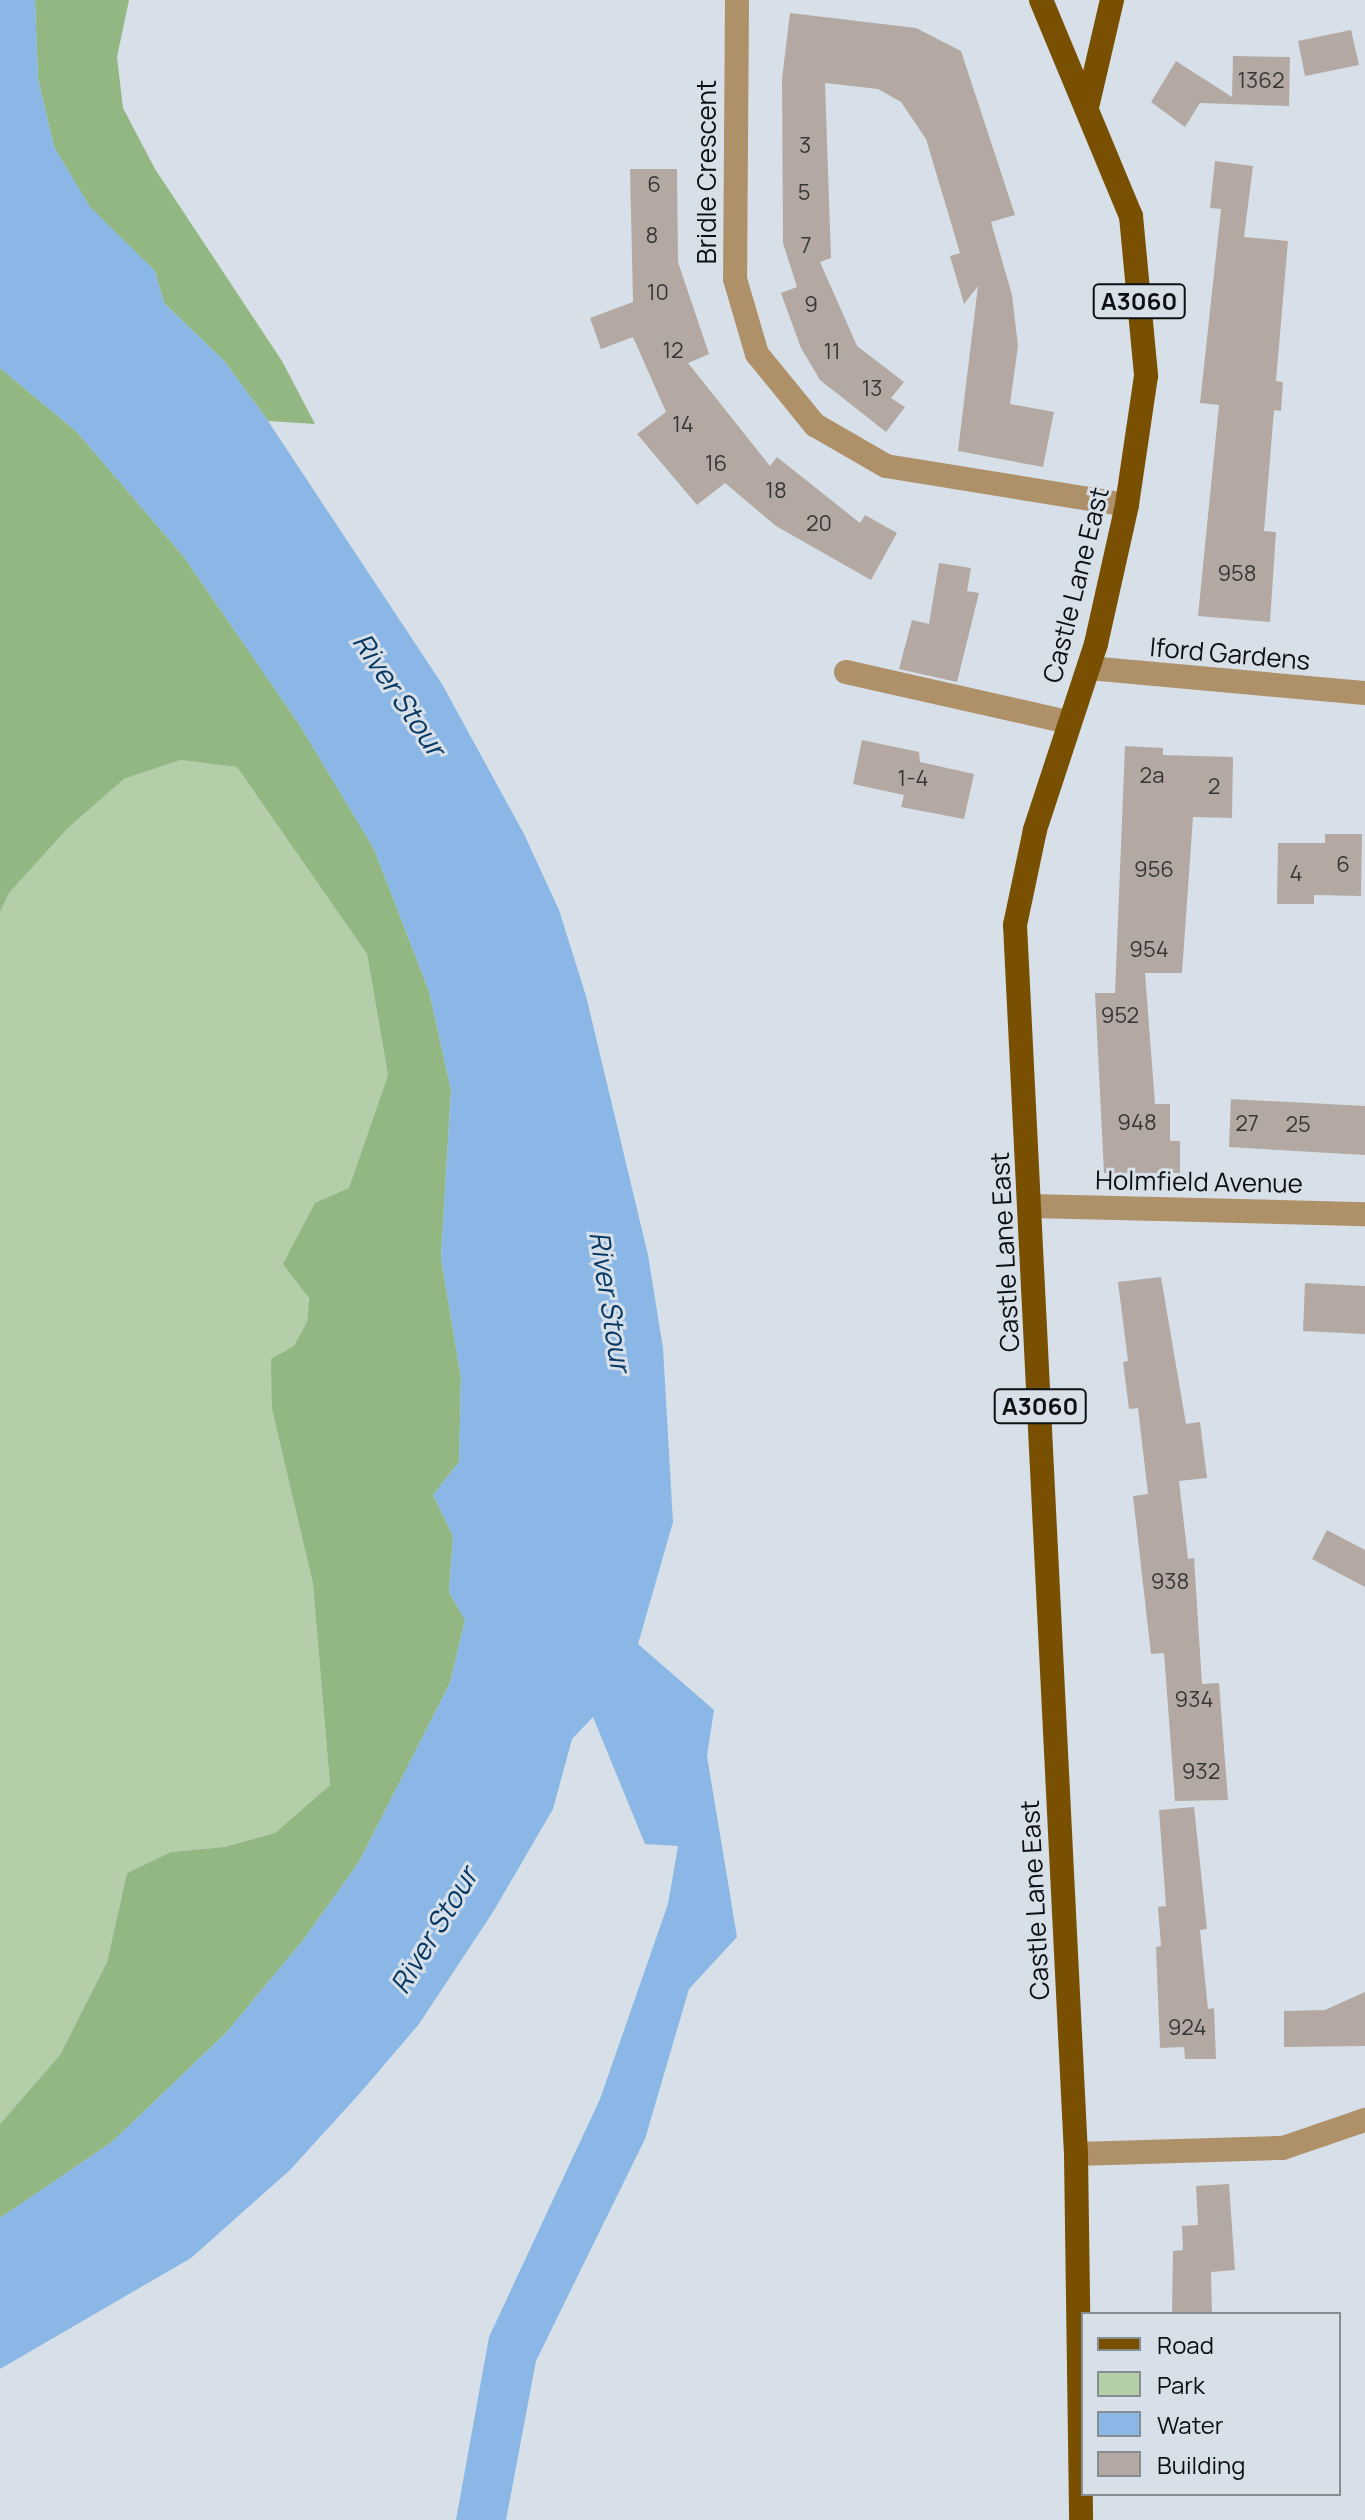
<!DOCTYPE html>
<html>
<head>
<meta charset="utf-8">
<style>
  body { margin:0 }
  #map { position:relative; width:1365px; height:2520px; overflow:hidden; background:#d7e0e8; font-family:Manrope,sans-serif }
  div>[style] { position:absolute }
  .green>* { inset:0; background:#b4ceaa }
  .forest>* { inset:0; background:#92b782 }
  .water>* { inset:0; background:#8ab7e6 }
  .building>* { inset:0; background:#b3a9a2 }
  .street>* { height:24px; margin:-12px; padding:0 12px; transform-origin:12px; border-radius:12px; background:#ae9069 }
  .primary>* { height:24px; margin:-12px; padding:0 12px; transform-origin:12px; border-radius:12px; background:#795001 }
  span { translate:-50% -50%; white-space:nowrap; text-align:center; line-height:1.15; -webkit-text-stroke:6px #d7e0e8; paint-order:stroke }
  .number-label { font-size:22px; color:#363637 }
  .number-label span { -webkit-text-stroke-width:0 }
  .shield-label span { padding:2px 6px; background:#d7e0e8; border:2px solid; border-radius:6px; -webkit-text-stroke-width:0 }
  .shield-label { font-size:24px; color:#0d1013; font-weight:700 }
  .street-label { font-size:26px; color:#0d1013 }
  .water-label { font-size:28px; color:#063863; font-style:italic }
  .legend { position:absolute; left:1081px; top:2312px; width:260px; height:184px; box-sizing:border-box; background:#d7e0e8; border:2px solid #868d93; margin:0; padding:10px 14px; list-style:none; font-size:24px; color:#0d1013 }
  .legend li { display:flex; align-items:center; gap:16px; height:40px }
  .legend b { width:40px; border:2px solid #868d93 }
</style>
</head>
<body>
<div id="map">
  <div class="green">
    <i style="clip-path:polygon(180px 760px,237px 767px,367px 954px,388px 1075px,349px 1189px,315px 1203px,307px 1322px,272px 1409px,313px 1584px,330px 1785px,275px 1833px,224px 1847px,171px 1852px,127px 1873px,107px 1962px,60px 2055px,0 2124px,0 912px,9px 893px,68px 828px,124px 779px)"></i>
  </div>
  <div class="forest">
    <i style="clip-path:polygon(35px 0,129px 0,117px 57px,123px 108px,155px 169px,282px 361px,315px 424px,268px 421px,225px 362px,164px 303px,155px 271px,90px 208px,54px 147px,38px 79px)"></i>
    <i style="clip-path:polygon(0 368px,77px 432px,184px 557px,299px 724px,374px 849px,429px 991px,451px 1090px,441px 1258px,461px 1378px,459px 1462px,433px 1495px,453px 1536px,449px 1592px,465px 1620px,450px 1683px,359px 1862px,304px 1939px,226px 2033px,112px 2142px,0 2218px,0 2124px,60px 2055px,107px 1962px,127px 1873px,171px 1852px,224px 1847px,275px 1833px,330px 1785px,313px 1584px,272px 1409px,271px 1359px,294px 1346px,307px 1322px,309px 1298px,283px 1264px,315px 1203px,349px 1188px,388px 1075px,367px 954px,237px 767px,180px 760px,124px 779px,68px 828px,9px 893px,0 912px)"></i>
  </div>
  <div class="water">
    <i style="clip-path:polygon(0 0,35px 0,38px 79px,54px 147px,90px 207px,155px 271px,164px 303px,225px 362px,268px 421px,442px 684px,524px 834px,559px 910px,586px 996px,648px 1255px,663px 1348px,673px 1522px,638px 1644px,714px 1710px,707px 1756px,737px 1937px,689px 1989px,645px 2139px,536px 2361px,506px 2520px,456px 2520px,489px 2337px,600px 2099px,668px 1904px,678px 1846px,645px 1844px,593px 1717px,572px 1739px,553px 1809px,493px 1912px,419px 2024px,361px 2092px,290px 2170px,191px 2258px,0 2369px,0 2218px,112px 2142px,226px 2033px,304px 1939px,359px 1862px,450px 1683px,465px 1620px,449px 1592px,453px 1536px,433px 1495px,459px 1462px,461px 1378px,441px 1258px,451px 1090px,429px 991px,374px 849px,299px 724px,184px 557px,77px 432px,0 368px)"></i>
  </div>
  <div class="building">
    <i style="clip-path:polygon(790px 13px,916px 28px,961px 51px,1015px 215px,991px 222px,1012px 295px,1018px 346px,1010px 404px,1054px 412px,1043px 467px,958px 451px,978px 286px,964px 304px,950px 256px,960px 253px,926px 139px,901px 102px,878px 89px,825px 83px,831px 258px,820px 262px,857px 346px,904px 382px,891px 398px,905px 407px,886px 432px,820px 380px,801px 348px,781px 293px,797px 287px,783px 243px,782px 79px)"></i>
    <i style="clip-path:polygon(1351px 30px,1359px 65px,1305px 76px,1298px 41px)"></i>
    <i style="clip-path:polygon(1233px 56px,1290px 57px,1289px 106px,1200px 103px,1185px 127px,1151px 102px,1176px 61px,1232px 97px)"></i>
    <i style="clip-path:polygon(1215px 161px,1253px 166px,1244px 237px,1288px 241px,1276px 381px,1283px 382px,1281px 411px,1274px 410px,1264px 531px,1276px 532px,1270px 622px,1198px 616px,1219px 405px,1200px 403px,1221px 209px,1210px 208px)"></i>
    <i style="clip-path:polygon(630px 169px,677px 169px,678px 262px,709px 354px,688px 363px,770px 466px,777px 457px,860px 523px,865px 515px,897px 533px,871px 580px,776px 526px,725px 483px,697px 505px,637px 434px,666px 412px,633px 337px,601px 349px,590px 318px,633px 302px)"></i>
    <i style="clip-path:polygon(939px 563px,971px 568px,967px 591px,979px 593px,957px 682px,899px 669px,912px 620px,929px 624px)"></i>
    <i style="clip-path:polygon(862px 740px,919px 752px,920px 762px,974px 774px,964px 819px,901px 807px,904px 795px,853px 784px)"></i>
    <i style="clip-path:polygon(1125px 746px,1163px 748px,1163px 755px,1233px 757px,1232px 818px,1193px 817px,1182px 973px,1145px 973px,1155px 1104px,1170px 1104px,1170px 1141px,1180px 1141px,1180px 1173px,1104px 1173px,1095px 993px,1115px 993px)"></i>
    <i style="clip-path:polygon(1325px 834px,1362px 834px,1361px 896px,1314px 895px,1314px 904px,1277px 904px,1278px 843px,1325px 843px)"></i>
    <i style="clip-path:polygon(1231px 1099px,1365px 1106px,1365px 1155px,1229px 1147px)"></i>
    <i style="clip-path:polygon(1161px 1277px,1186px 1424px,1200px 1422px,1207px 1478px,1179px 1481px,1188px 1559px,1194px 1558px,1202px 1684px,1219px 1683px,1228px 1800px,1175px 1801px,1164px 1653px,1151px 1654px,1133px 1496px,1148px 1494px,1138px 1408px,1129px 1409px,1123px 1362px,1128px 1361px,1118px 1282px)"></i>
    <i style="clip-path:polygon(1305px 1283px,1365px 1286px,1365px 1334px,1303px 1331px)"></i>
    <i style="clip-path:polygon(1327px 1530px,1365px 1550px,1365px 1587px,1312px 1559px)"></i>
    <i style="clip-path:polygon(1194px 1807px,1207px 1929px,1200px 1930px,1208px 2009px,1214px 2008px,1216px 2059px,1185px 2059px,1184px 2047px,1160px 2048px,1156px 1947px,1161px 1946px,1158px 1907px,1166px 1906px,1159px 1810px)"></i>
    <i style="clip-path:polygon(1365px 1992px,1365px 2046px,1284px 2047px,1284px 2011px,1325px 2010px)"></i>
    <i style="clip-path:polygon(1229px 2184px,1235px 2270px,1211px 2272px,1212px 2314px,1172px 2314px,1173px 2251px,1183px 2250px,1182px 2226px,1198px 2225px,1196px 2186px)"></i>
  </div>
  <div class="street">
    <i style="left:737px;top:0;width:279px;rotate:90.4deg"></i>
    <i style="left:735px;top:279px;width:78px;rotate:73.7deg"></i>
    <i style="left:757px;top:354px;width:92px;rotate:50.8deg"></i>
    <i style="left:815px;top:425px;width:82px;rotate:30deg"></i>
    <i style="left:886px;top:466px;width:244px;rotate:9.2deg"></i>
    <i style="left:1089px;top:668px;width:277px;rotate:5.2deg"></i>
    <i style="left:846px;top:672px;width:228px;rotate:12.7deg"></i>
    <i style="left:1032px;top:1206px;width:333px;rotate:1.4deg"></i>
    <i style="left:1076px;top:2154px;width:207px;rotate:-1.7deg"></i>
    <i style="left:1283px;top:2148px;width:87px;rotate:-18.9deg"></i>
  </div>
  <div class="primary">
    <i style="left:1041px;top:0;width:234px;rotate:67.4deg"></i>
    <i style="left:1131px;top:216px;width:161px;rotate:84.6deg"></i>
    <i style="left:1146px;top:376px;width:130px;rotate:98.4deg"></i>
    <i style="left:1127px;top:505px;width:142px;rotate:102.6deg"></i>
    <i style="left:1096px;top:644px;width:196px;rotate:108.2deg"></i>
    <i style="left:1035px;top:830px;width:97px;rotate:101.9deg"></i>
    <i style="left:1015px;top:925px;width:1231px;rotate:87.16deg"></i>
    <i style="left:1076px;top:2154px;width:366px;rotate:89.2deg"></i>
    <i style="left:1088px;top:103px;width:106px;rotate:-76.9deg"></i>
  </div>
  <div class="number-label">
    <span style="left:1261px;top:81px">1362</span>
    <span style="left:805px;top:146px">3</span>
    <span style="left:654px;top:185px">6</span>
    <span style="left:804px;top:193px">5</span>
    <span style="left:652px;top:236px">8</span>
    <span style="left:806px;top:246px">7</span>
    <span style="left:658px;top:293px">10</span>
    <span style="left:811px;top:305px">9</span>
    <span style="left:673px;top:351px">12</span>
    <span style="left:832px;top:352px">11</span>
    <span style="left:872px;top:389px">13</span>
    <span style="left:683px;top:425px">14</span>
    <span style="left:716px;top:464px">16</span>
    <span style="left:776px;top:491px">18</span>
    <span style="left:819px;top:524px">20</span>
    <span style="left:1237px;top:574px">958</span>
    <span style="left:1152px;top:776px">2a</span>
    <span style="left:913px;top:779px">1-4</span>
    <span style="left:1214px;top:787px">2</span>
    <span style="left:1343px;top:865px">6</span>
    <span style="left:1154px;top:870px">956</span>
    <span style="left:1296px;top:874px">4</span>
    <span style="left:1149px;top:950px">954</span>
    <span style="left:1120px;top:1016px">952</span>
    <span style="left:1137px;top:1123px">948</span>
    <span style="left:1247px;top:1124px">27</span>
    <span style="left:1298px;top:1125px">25</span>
    <span style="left:1170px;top:1582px">938</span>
    <span style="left:1194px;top:1700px">934</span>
    <span style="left:1201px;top:1772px">932</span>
    <span style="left:1187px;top:2028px">924</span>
  </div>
  <div class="shield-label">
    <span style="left:1139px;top:301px">A3060</span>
    <span style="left:1040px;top:1406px">A3060</span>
  </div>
  <div class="street-label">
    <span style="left:707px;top:172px;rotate:-90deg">Bridle Crescent</span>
    <span style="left:1076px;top:585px;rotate:-76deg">Castle Lane East</span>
    <span style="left:1230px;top:654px;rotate:5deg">Iford Gardens</span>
    <span style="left:1199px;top:1182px;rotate:1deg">Holmfield Avenue</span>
    <span style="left:1005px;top:1252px;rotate:-93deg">Castle Lane East</span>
    <span style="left:1035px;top:1900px;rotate:-93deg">Castle Lane East</span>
  </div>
  <div class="water-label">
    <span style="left:400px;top:694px;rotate:56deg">River Stour</span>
    <span style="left:611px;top:1301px;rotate:81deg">River Stour</span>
    <span style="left:433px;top:1930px;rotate:-59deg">River Stour</span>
  </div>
  <ul class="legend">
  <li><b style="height:10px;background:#795001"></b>Road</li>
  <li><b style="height:22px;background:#b4ceaa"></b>Park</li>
  <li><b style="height:22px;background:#8ab7e6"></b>Water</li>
  <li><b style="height:22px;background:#b3a9a2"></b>Building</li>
  </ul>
</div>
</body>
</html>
